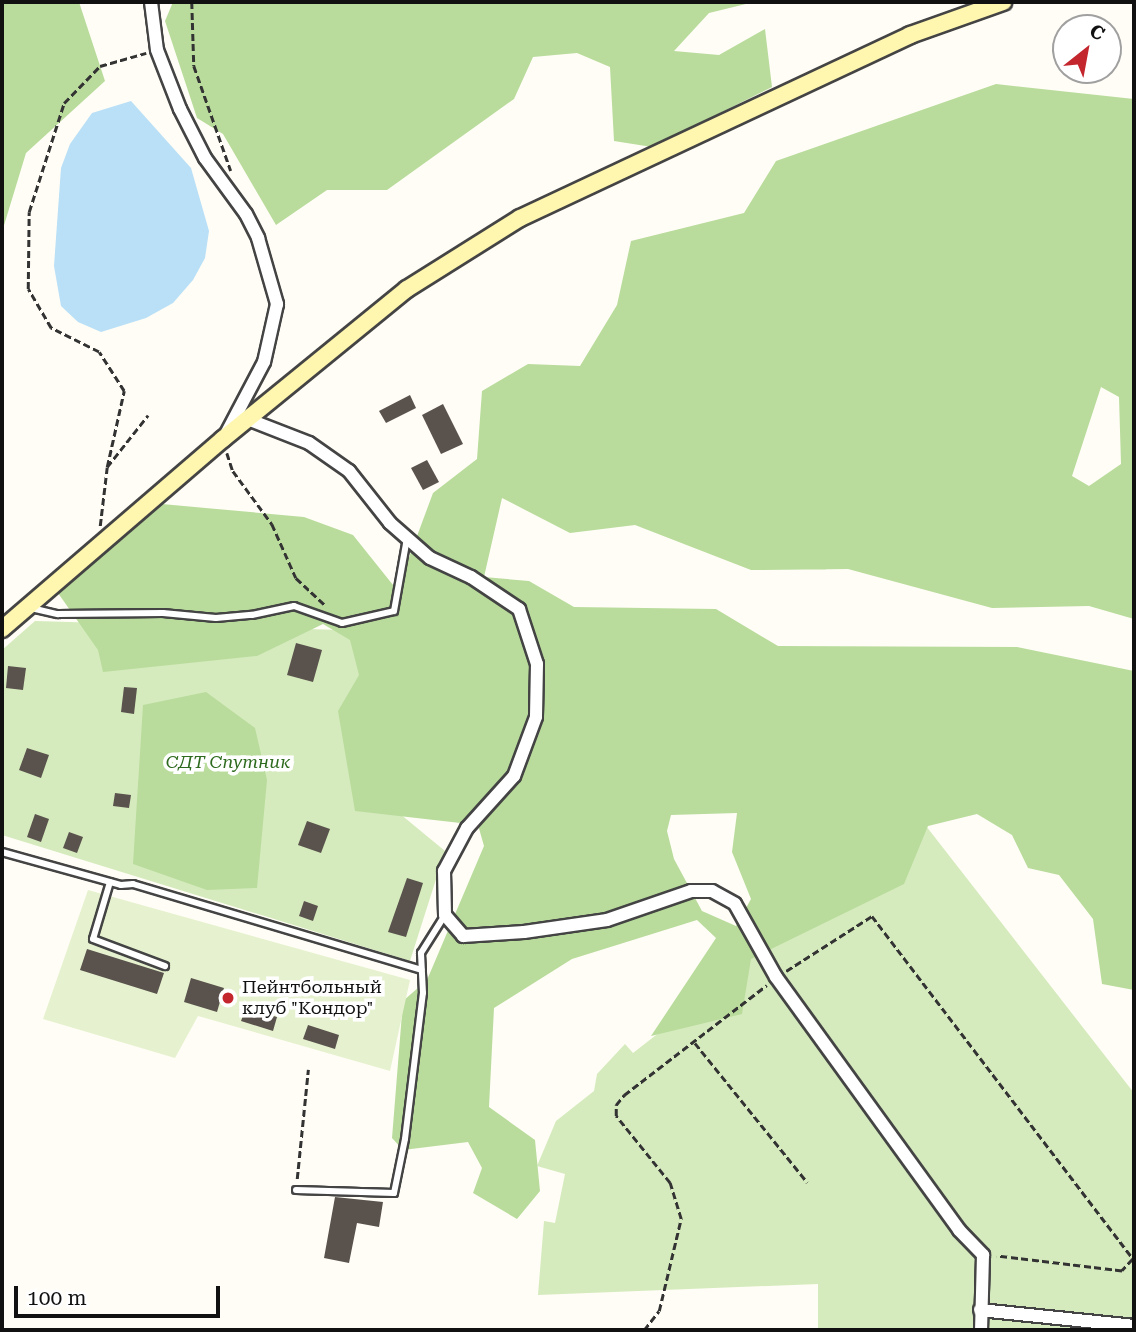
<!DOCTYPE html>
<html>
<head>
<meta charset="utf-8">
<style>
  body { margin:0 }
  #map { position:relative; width:1136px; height:1332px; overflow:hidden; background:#fffdf5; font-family:"Roboto Serif",serif }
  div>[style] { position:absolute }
  .green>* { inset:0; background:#d5ebbd }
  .forest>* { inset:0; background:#b9dc9c }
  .pitch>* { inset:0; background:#e6f2cf }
  .water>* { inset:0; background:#b9e0f7 }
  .building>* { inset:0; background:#5a524d }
  .path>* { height:2.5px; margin-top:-1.25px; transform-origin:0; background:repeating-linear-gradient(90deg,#333 0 7px,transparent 0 10.5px) }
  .roads { filter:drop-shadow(2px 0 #444) drop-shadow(-2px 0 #444) drop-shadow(0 2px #444) drop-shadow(0 -2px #444) }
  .lane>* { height:6px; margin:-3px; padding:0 3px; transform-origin:3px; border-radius:3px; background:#fff }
  .street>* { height:12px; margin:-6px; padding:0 6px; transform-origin:6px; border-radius:6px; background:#fff }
  .secondary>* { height:16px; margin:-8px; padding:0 8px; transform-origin:8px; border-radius:8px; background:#fff6b0 }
  .dots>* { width:19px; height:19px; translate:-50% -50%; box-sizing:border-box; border:4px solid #fff; border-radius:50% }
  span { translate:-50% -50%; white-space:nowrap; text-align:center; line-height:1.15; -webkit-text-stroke:7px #fff; paint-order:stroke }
  .park-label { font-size:18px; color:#2f6b1f; font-style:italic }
  .poi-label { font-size:18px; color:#111 }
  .left { translate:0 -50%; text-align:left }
  .frame { position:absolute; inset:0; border:4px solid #111; pointer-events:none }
  .north { position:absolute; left:1052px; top:14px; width:70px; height:70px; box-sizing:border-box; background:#fff; border:2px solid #a0a0a0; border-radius:50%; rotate:31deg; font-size:19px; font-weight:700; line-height:28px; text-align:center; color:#111 }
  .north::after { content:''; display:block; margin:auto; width:24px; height:32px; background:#c4262e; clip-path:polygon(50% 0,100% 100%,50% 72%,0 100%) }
  .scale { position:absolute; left:14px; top:1286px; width:206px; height:32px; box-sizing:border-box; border:4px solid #111; border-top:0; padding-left:9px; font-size:21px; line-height:24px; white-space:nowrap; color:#111; -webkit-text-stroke:5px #fff; paint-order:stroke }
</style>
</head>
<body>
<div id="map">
  <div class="green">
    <i style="clip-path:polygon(35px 621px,376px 631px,365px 785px,445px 851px,410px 961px,2px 835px,2px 650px)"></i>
    <i style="clip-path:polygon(912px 808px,1134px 1093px,1134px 1330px,818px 1330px,818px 1284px,538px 1295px,544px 1221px,555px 1223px,565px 1174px,537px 1166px,556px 1121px,594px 1091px,597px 1074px,625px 1044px,633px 1053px,660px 1032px)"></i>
  </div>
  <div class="forest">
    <i style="clip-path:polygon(2px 2px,79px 2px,105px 81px,26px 153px,2px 232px)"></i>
    <i style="clip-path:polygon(173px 2px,754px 2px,709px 13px,674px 51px,719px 55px,765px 29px,772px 87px,652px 147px,614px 141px,610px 67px,577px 53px,533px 57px,514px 99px,387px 190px,327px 190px,276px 225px,223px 134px,197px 118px,165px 21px)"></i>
    <i style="clip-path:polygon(evenodd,996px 84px,1134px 99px,1134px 619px,1089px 606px,992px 608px,848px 569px,751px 570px,635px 525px,570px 533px,502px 498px,484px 577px,529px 581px,574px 607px,716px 609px,778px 646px,1017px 647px,1134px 671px,1134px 990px,1102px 984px,1093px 919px,1059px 875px,1028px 868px,1012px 835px,977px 814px,928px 826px,904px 884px,751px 959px,742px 1014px,651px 1036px,716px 938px,697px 920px,572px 959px,494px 1008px,489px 1107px,535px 1140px,540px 1191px,517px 1219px,473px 1193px,482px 1168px,468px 1142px,403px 1150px,392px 1138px,403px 1001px,427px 980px,484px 846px,478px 825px,355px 811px,338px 711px,359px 675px,350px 640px,323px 624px,257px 656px,103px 672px,98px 650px,58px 593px,162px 504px,304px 517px,353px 535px,397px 590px,433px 493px,477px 459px,482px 391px,528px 364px,580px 366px,617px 305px,631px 241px,744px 213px,776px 161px,996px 84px,1101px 387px,1119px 397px,1121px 464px,1089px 486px,1072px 476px,1101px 387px,996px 84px,737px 813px,732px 852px,751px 899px,736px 926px,702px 911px,674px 859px,667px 831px,671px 815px,737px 813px)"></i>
    <i style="clip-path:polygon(206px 692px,255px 728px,267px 780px,257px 888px,207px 890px,133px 864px,143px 705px)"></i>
  </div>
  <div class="pitch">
    <i style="clip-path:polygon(88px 890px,410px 980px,390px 1071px,198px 1016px,175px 1058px,43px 1019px)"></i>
  </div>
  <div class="water">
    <i style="clip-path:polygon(131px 101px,191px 168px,209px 231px,205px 258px,193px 280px,173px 303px,146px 318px,101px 332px,78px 322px,61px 306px,54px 266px,61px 168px,70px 144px,92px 113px)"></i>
  </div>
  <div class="building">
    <i style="clip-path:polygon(410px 395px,416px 408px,386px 423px,379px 411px)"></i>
    <i style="clip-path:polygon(443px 404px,463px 444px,441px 454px,422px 415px)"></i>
    <i style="clip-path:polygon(427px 460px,439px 482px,423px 490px,411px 468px)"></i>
    <i style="clip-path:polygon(296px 643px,322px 650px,313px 682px,287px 675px)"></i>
    <i style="clip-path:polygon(8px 666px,26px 668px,23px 690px,6px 688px)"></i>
    <i style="clip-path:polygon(124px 687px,137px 688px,134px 714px,121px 712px)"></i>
    <i style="clip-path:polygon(27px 748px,49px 755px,41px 778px,19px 770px)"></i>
    <i style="clip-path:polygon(115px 793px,131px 795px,129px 808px,113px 806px)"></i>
    <i style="clip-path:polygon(35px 814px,49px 819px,41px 842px,27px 837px)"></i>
    <i style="clip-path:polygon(307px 821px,330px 829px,321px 853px,298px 845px)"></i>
    <i style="clip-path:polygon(69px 832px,83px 837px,77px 853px,63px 848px)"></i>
    <i style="clip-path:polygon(407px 878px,423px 883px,406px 937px,388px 932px)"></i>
    <i style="clip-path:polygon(304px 901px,318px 906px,313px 921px,299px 916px)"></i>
    <i style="clip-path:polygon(87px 949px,164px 973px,157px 994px,80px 970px)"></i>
    <i style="clip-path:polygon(191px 978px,224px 988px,217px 1012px,184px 1002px)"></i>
    <i style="clip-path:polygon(246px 1008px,277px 1017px,273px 1031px,241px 1021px)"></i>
    <i style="clip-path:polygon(308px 1025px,339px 1035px,335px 1049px,303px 1039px)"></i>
    <i style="clip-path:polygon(335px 1197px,383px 1202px,379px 1227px,357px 1223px,349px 1263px,324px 1258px)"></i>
  </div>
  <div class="path">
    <i style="left:192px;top:2px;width:64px;rotate:88.2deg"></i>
    <i style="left:194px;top:66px;width:111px;rotate:70.6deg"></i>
    <i style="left:227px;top:453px;width:19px;rotate:72deg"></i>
    <i style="left:233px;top:471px;width:66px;rotate:53.7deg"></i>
    <i style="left:272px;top:524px;width:59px;rotate:66deg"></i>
    <i style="left:296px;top:578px;width:41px;rotate:43deg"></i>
    <i style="left:107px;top:467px;width:78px;rotate:-77.4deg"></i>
    <i style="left:124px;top:391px;width:46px;rotate:-122.7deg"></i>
    <i style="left:99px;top:352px;width:54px;rotate:-153.4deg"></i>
    <i style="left:51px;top:328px;width:45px;rotate:-120.5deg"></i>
    <i style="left:28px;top:289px;width:77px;rotate:-89.3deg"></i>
    <i style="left:29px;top:212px;width:114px;rotate:-72.2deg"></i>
    <i style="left:64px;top:103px;width:52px;rotate:-45.8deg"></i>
    <i style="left:100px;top:66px;width:48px;rotate:-15.8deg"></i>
    <i style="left:100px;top:526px;width:59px;rotate:-83.2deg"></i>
    <i style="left:107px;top:467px;width:66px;rotate:-51.7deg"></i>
    <i style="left:786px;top:971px;width:102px;rotate:-32.6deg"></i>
    <i style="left:872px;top:916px;width:431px;rotate:52.7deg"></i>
    <i style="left:1133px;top:1259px;width:16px;rotate:133deg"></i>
    <i style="left:1122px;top:1271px;width:126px;rotate:-173.2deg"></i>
    <i style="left:695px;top:1043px;width:179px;rotate:51.1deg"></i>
    <i style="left:297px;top:1179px;width:110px;rotate:-84.2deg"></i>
    <i style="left:644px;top:1330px;width:24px;rotate:-52deg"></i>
    <i style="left:659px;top:1311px;width:95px;rotate:-76.6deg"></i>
    <i style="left:681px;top:1219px;width:38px;rotate:-107deg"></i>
    <i style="left:670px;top:1183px;width:86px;rotate:-128.9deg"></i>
    <i style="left:616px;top:1116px;width:11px;rotate:-90deg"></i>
    <i style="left:616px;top:1105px;width:13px;rotate:-51deg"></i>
    <i style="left:624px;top:1095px;width:180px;rotate:-37.6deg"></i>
  </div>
  <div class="roads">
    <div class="lane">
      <i style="left:31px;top:608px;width:28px;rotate:13deg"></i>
      <i style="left:58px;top:614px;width:105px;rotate:-0.5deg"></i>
      <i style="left:163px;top:613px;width:53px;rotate:5.4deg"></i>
      <i style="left:216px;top:618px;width:36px;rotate:-5deg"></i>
      <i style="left:252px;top:615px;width:43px;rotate:-12.1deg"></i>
      <i style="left:294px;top:606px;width:51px;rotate:19.5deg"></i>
      <i style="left:342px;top:623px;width:53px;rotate:-13deg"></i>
      <i style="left:394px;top:611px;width:74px;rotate:-79.9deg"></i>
      <i style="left:2px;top:852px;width:123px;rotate:15.5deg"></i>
      <i style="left:121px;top:885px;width:12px;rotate:-5deg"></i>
      <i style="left:133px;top:884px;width:301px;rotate:16.6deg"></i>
      <i style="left:110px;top:882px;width:59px;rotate:106.6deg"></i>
      <i style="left:93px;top:939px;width:77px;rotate:20.6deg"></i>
      <i style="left:296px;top:1190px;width:98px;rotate:1.8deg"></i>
      <i style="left:394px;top:1193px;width:55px;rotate:-78.5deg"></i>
      <i style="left:405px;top:1139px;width:147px;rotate:-83deg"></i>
      <i style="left:423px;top:993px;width:40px;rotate:-92.9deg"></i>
      <i style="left:421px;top:953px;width:45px;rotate:-57.7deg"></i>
    </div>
    <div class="street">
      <i style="left:151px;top:2px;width:48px;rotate:82.9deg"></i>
      <i style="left:157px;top:50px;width:63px;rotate:68.7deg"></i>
      <i style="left:180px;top:109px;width:55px;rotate:63deg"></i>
      <i style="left:205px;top:158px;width:69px;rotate:53.8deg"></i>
      <i style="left:246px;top:214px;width:27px;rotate:63deg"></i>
      <i style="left:258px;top:238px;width:69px;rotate:73.9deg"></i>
      <i style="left:277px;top:304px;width:59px;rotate:102.6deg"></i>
      <i style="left:264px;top:362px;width:84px;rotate:117.8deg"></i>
      <i style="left:250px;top:420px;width:63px;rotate:21.3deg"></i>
      <i style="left:309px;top:443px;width:49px;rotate:35deg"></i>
      <i style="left:349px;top:471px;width:66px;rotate:51.7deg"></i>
      <i style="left:390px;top:523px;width:53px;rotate:41.2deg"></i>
      <i style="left:430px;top:558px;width:45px;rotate:24.9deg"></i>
      <i style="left:471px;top:577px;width:58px;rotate:33.7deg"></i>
      <i style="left:519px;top:609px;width:58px;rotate:71.9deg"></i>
      <i style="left:537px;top:664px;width:53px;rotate:91.1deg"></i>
      <i style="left:536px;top:717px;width:63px;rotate:110.4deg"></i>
      <i style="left:514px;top:776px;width:70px;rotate:132.1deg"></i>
      <i style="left:467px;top:828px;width:49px;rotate:118.1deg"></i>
      <i style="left:444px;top:871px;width:44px;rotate:88.7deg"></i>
      <i style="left:445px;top:915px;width:28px;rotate:49deg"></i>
      <i style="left:463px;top:936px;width:61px;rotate:-3.8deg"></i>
      <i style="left:524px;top:932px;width:84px;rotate:-8.2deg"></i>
      <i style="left:607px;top:920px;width:89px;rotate:-19deg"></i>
      <i style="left:691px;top:891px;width:21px"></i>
      <i style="left:712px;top:891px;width:26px;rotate:29deg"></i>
      <i style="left:735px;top:904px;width:84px;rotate:60.7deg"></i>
      <i style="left:776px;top:977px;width:312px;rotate:54.1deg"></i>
      <i style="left:959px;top:1230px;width:35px;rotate:46deg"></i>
      <i style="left:983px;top:1255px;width:75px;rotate:91.5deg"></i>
      <i style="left:980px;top:1310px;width:155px;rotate:5.9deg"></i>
    </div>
    <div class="secondary">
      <i style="left:2px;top:629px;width:291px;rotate:-40.7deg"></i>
      <i style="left:223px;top:439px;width:237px;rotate:-39.2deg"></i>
      <i style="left:407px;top:289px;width:133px;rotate:-32.1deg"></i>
      <i style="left:520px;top:218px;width:431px;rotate:-25.1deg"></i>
      <i style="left:910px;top:35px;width:99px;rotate:-19.5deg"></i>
    </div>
  </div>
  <div class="dots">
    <i style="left:228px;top:998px;background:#c4262e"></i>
  </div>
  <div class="park-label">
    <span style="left:228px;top:762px">СДТ Спутник</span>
  </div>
  <div class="poi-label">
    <span class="left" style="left:242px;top:998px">Пейнтбольный<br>клуб "Кондор"</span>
  </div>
  <div class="frame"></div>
  <div class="north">С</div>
  <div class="scale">100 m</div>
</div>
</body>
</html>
